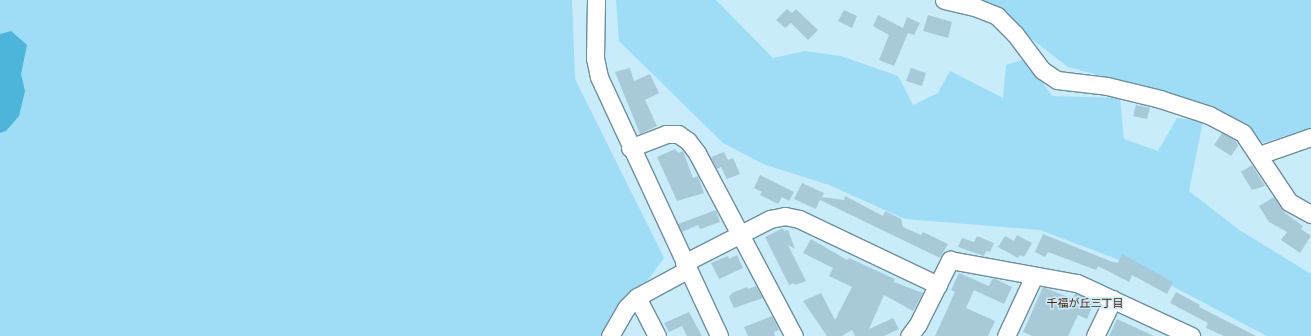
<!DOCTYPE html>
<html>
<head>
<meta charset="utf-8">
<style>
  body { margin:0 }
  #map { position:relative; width:1311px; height:336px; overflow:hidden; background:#c9ecfb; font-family:Lato,"Noto Sans JP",sans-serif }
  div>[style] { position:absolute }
  .green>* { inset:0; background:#9eddf5 }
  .water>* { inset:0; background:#4db5d9 }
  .building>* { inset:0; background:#a8cad8 }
  .roads { filter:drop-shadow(1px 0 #6e8f9c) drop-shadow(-1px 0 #6e8f9c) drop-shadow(0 1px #6e8f9c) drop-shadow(0 -1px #6e8f9c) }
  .minor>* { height:17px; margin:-8.5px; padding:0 8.5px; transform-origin:8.5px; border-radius:8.5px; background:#fff }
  span { translate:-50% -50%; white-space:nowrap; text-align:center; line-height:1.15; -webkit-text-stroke:3px #c9ecfb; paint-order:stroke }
  .neighbourhood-label { font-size:11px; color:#4d1e05 }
</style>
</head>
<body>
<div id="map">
  <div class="green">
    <i style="clip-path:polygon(0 0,572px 0,575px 79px,664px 258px,639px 292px,613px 336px,0 336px)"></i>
    <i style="clip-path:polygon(616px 0,716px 0,773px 58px,805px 51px,841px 56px,898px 76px,913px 105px,938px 93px,950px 71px,1003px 98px,1006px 65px,1025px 59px,1052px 96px,1120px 98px,1124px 139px,1158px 151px,1177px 118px,1203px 121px,1189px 191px,1238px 229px,1311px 274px,1311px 336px,1267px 336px,1130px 264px,1040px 230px,905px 219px,829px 185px,763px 164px,723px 143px,619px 41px)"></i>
    <i style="clip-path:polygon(964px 0,1311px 0,1311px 128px,1262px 143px,1214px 107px,1068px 67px,998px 13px)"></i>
  </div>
  <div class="water">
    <i style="clip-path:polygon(11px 31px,27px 45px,21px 74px,25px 91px,19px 116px,6px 131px,0 133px,0 34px)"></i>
  </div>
  <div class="building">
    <i style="clip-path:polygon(787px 9px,792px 13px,796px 9px,818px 30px,808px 40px,791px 23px,785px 28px,776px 20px)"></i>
    <i style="clip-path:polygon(844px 10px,857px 16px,852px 28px,838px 21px)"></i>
    <i style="clip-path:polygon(878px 15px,903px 28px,907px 17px,920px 23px,914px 35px,908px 33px,894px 66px,879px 60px,889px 35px,873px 26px)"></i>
    <i style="clip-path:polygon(928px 15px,952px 22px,948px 38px,923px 31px)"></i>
    <i style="clip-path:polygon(630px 68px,634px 81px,650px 74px,659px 93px,645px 100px,657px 126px,640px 134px,615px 72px)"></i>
    <i style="clip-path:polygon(911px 68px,926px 73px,922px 86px,906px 81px)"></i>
    <i style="clip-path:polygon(1136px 105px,1150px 108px,1147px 119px,1133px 116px)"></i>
    <i style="clip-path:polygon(1222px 133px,1236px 141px,1238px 146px,1231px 156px,1214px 145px)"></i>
    <i style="clip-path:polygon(675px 149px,678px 153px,683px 151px,693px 178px,698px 176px,704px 193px,677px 201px,657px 157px)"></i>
    <i style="clip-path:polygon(724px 152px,728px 160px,733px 158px,740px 174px,727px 179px,721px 167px,717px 169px,711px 157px)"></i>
    <i style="clip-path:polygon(1252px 165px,1265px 186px,1252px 190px,1241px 172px)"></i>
    <i style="clip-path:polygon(760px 175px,794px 192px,789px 201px,782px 197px,778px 204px,760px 195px,762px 192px,754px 188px)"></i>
    <i style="clip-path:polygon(802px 183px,824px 193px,822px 197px,844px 200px,845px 196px,883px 216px,885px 211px,901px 219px,903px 227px,921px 235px,923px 232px,948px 244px,940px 258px,820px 200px,816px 209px,794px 199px)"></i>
    <i style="clip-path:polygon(1274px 197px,1285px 213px,1303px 226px,1301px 229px,1311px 236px,1300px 253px,1281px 240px,1287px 232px,1269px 222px,1259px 206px)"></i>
    <i style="clip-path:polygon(716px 210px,720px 222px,700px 229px,698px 225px,682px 232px,678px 224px)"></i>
    <i style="clip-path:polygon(783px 228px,784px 231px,788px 230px,795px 249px,788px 245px,806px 281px,795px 285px,794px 283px,789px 285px,765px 237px)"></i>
    <i style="clip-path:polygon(1043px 234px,1110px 261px,1118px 263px,1122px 254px,1173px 282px,1167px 294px,1132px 275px,1129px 282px,1098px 266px,1096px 270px,1048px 252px,1045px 257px,1035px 252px)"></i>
    <i style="clip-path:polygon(1017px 235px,1032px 243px,1024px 257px,1020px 255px,1018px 258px,998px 247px,1005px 236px,1014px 241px)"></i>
    <i style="clip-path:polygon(977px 236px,994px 243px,990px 252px,986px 251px,984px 256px,958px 247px,962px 238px,974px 242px)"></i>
    <i style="clip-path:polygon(811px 239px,847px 260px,849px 258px,895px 279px,894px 282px,923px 293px,913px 311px,884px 295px,869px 329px,893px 318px,899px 329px,884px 336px,855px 336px,852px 330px,842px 336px,827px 336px,803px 301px,821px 293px,835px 320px,852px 287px,829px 276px,833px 268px,803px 253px)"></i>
    <i style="clip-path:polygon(737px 255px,743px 268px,719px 279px,711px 263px,728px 256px,729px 259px)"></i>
    <i style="clip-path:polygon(959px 273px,989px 286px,993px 278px,1012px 287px,1004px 304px,974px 290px,966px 308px,995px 321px,988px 336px,935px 336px,955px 292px,951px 290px)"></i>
    <i style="clip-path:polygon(756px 286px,763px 298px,734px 308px,729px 297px,732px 293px,747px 287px,748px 289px)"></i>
    <i style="clip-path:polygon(1043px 287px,1073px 299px,1075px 293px,1094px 302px,1087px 319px,1078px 315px,1068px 336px,1032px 336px,1023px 332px)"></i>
    <i style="clip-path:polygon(1176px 292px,1200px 305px,1199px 307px,1256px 336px,1224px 336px,1206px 328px,1208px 323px,1170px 303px)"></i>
    <i style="clip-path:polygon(689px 312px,702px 336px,687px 336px,682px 326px,669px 332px,664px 323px)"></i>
    <i style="clip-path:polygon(772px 316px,779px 330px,774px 332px,775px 336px,748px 336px,744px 327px)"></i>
    <i style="clip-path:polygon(1117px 319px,1154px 336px,1109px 336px)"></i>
  </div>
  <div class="roads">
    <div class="minor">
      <i style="left:596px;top:0;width:58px;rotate:91deg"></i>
      <i style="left:595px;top:58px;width:19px;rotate:78deg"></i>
      <i style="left:599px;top:77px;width:285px;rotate:65.1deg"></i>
      <i style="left:944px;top:0;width:32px;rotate:13deg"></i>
      <i style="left:975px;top:7px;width:24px;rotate:22deg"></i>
      <i style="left:997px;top:16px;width:25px;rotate:45deg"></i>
      <i style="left:1015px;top:34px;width:45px;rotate:53.1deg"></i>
      <i style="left:1042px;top:70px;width:18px;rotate:34deg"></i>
      <i style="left:1057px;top:80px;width:50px;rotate:6.8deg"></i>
      <i style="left:1107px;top:86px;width:55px;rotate:13.8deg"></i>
      <i style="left:1160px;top:99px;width:52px;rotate:18.1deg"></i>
      <i style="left:1209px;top:115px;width:38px;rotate:28deg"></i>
      <i style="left:1243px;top:133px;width:83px;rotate:56.3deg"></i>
      <i style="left:1289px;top:202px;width:25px;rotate:29deg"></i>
      <i style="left:630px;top:148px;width:39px;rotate:-21deg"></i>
      <i style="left:666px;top:134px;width:12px"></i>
      <i style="left:678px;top:134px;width:12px;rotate:35deg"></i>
      <i style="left:688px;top:141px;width:15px;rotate:53deg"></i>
      <i style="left:697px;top:153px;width:207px;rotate:62.1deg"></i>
      <i style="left:1259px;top:155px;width:55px;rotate:-19.1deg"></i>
      <i style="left:684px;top:263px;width:97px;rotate:-27.1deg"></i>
      <i style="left:770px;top:219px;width:15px;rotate:-11deg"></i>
      <i style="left:785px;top:216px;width:14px;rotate:12deg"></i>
      <i style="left:799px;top:219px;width:154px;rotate:25.4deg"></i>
      <i style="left:637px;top:297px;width:44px;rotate:62.9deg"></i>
      <i style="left:610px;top:336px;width:32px;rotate:-60deg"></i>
      <i style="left:626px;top:308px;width:16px;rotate:-45deg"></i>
      <i style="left:637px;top:297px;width:57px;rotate:-28.4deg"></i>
      <i style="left:909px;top:336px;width:15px;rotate:-53deg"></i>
      <i style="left:918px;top:324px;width:72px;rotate:-63.4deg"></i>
      <i style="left:950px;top:260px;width:129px;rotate:10.3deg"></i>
      <i style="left:1077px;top:283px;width:126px;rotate:24.9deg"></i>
      <i style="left:1006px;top:336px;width:66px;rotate:-65deg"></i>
      <i style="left:1095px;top:336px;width:41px;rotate:-64.1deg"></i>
    </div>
  </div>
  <div class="neighbourhood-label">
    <span style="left:1085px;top:303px">千福が丘三丁目</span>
  </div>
</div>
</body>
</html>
